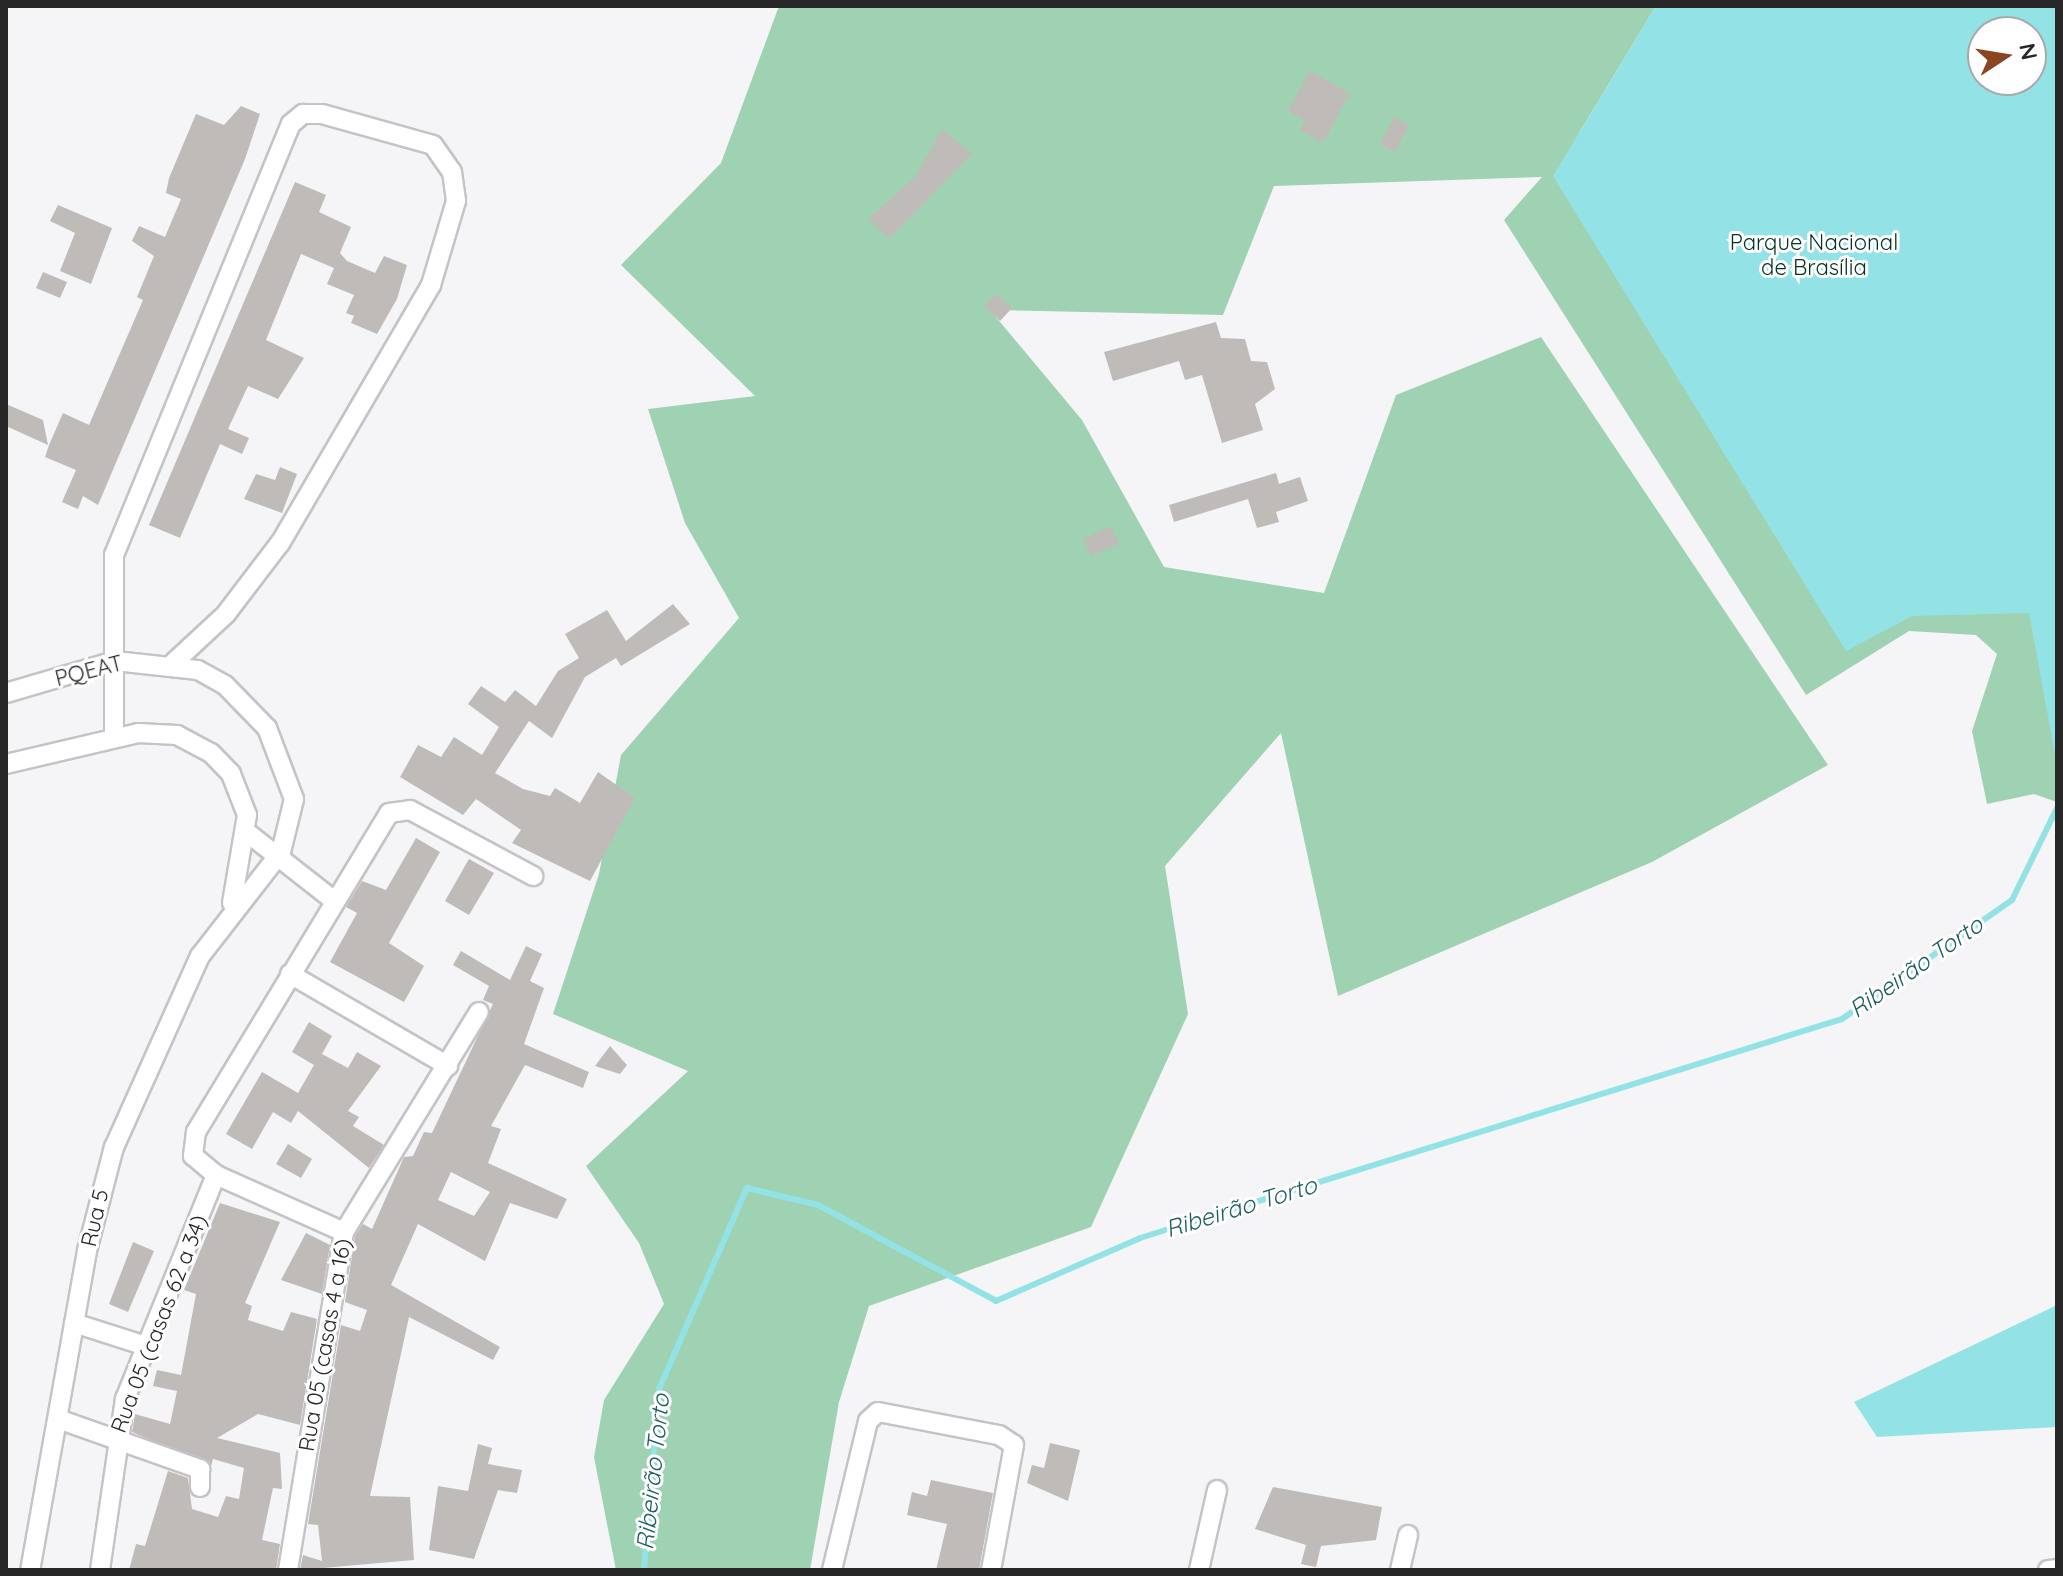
<!DOCTYPE html>
<html>
<head>
<meta charset="utf-8">
<style>
  body { margin:0 }
  #map { position:relative; width:2063px; height:1576px; overflow:hidden; background:#f5f5f8; font-family:Quicksand,sans-serif }
  div>[style] { position:absolute }
  .green>* { inset:0; background:#9fd2b2 }
  .water>* { inset:0; background:#93e3e6 }
  .stream>* { height:6px; margin:-3px; padding:0 3px; transform-origin:3px; border-radius:3px; background:#93e3e6 }
  .building>* { inset:0; background:#bebbb9 }
  .roads { filter:drop-shadow(2px 0 #c4c3c7) drop-shadow(-2px 0 #c4c3c7) drop-shadow(0 2px #c4c3c7) drop-shadow(0 -2px #c4c3c7) }
  .minor>* { height:18px; margin:-9px; padding:0 9px; transform-origin:9px; border-radius:9px; background:#fff }
  span { translate:-50% -50%; white-space:nowrap; text-align:center; line-height:1.15; -webkit-text-stroke:6px #fff; paint-order:stroke }
  .park-label { font-size:22px; color:#04351e }
  .street-label { font-size:22px; color:#272728 }
  .water-label { font-size:24px; color:#1c5e61; font-style:italic }
  .frame { position:absolute; inset:0; border:8px solid #272728; pointer-events:none }
  .north { position:absolute; left:1967px; top:16px; width:80px; height:80px; box-sizing:border-box; background:#fff; border:2px solid #a9a9a9; border-radius:50%; rotate:78deg; font-size:22px; font-weight:700; line-height:32px; text-align:center; color:#272728 }
  .north::after { content:''; display:block; margin:auto; width:28px; height:36px; background:#8b4520; clip-path:polygon(50% 0,100% 100%,50% 72%,0 100%) }
</style>
</head>
<body>
<div id="map">
  <div class="green">
    <i style="clip-path:polygon(evenodd,779px 6px,1656px 6px,1579px 133px,2057px 6px,2057px 802px,2034px 794px,1987px 804px,1972px 731px,1997px 654px,1976px 635px,1909px 631px,1806px 695px,1504px 220px,1542px 177px,1274px 186px,1223px 315px,990px 310px,1082px 420px,1164px 567px,1324px 593px,1396px 395px,1541px 337px,1828px 765px,1652px 862px,1338px 996px,1281px 733px,1165px 866px,1188px 1014px,1091px 1227px,869px 1306px,839px 1402px,810px 1570px,616px 1570px,594px 1457px,604px 1400px,664px 1304px,639px 1243px,586px 1166px,688px 1071px,553px 1014px,599px 874px,621px 755px,739px 618px,685px 523px,648px 409px,755px 396px,621px 265px,721px 163px,779px 6px,1983px 32px,2031px 32px,2031px 80px,1983px 80px,1983px 32px)"></i>
  </div>
  <div class="water">
    <i style="clip-path:polygon(evenodd,1656px 6px,2057px 6px,2057px 765px,2029px 613px,1912px 616px,1846px 651px,1553px 176px,1656px 6px,1983px 32px,2031px 32px,2031px 80px,1983px 80px,1983px 32px)"></i>
    <i style="clip-path:polygon(2057px 1305px,2057px 1427px,1877px 1437px,1854px 1402px)"></i>
  </div>
  <div class="stream">
    <i style="left:644px;top:1570px;width:182px;rotate:-85.3deg"></i>
    <i style="left:659px;top:1389px;width:219px;rotate:-66.4deg"></i>
    <i style="left:747px;top:1188px;width:73px;rotate:13.5deg"></i>
    <i style="left:818px;top:1205px;width:202px;rotate:28.3deg"></i>
    <i style="left:996px;top:1301px;width:157px;rotate:-23.6deg"></i>
    <i style="left:1140px;top:1238px;width:735px;rotate:-17.33deg"></i>
    <i style="left:1842px;top:1019px;width:208px;rotate:-35deg"></i>
    <i style="left:2012px;top:900px;width:102px;rotate:-63.9deg"></i>
  </div>
  <div class="building">
    <i style="clip-path:polygon(1309px 71px,1350px 93px,1323px 143px,1300px 130px,1305px 120px,1288px 111px)"></i>
    <i style="clip-path:polygon(241px 106px,260px 114px,245px 159px,98px 505px,83px 496px,78px 509px,62px 502px,76px 470px,45px 457px,49px 445px,63px 413px,89px 425px,143px 300px,137px 297px,154px 256px,132px 241px,139px 226px,165px 237px,181px 199px,166px 193px,169px 178px,196px 114px,224px 125px)"></i>
    <i style="clip-path:polygon(1394px 117px,1409px 125px,1395px 152px,1380px 144px)"></i>
    <i style="clip-path:polygon(942px 129px,972px 154px,889px 239px,868px 219px,915px 177px)"></i>
    <i style="clip-path:polygon(295px 182px,326px 195px,319px 212px,351px 227px,340px 253px,347px 261px,375px 273px,384px 256px,407px 265px,397px 299px,377px 334px,351px 323px,354px 316px,346px 313px,354px 295px,327px 284px,334px 268px,301px 254px,266px 340px,304px 358px,278px 399px,248px 386px,228px 429px,249px 438px,242px 454px,220px 444px,180px 538px,149px 525px)"></i>
    <i style="clip-path:polygon(58px 205px,112px 228px,91px 284px,60px 271px,75px 233px,50px 221px)"></i>
    <i style="clip-path:polygon(43px 272px,67px 282px,60px 298px,36px 288px)"></i>
    <i style="clip-path:polygon(996px 294px,1012px 308px,1000px 321px,984px 306px)"></i>
    <i style="clip-path:polygon(1216px 322px,1221px 338px,1245px 339px,1251px 361px,1267px 362px,1275px 389px,1255px 404px,1263px 430px,1222px 443px,1202px 375px,1185px 380px,1179px 361px,1113px 381px,1104px 352px)"></i>
    <i style="clip-path:polygon(6px 404px,43px 420px,48px 445px,6px 426px)"></i>
    <i style="clip-path:polygon(280px 467px,297px 474px,282px 513px,244px 499px,256px 474px,275px 480px)"></i>
    <i style="clip-path:polygon(1276px 473px,1279px 484px,1300px 477px,1308px 501px,1276px 512px,1279px 522px,1257px 528px,1248px 499px,1174px 522px,1169px 505px)"></i>
    <i style="clip-path:polygon(1111px 526px,1119px 544px,1091px 556px,1083px 539px)"></i>
    <i style="clip-path:polygon(673px 604px,690px 624px,621px 666px,616px 658px,585px 677px,552px 738px,529px 721px,495px 773px,523px 789px,550px 796px,555px 788px,580px 803px,598px 772px,635px 798px,590px 881px,512px 843px,521px 830px,476px 799px,463px 815px,400px 777px,418px 745px,441px 757px,454px 737px,482px 755px,499px 727px,468px 704px,481px 686px,505px 702px,515px 690px,536px 706px,558px 671px,579px 658px,565px 634px,607px 610px,626px 641px)"></i>
    <i style="clip-path:polygon(416px 838px,440px 852px,389px 943px,424px 966px,404px 1002px,330px 962px,357px 913px,346px 907px,362px 881px,386px 890px)"></i>
    <i style="clip-path:polygon(469px 859px,494px 873px,469px 915px,445px 901px)"></i>
    <i style="clip-path:polygon(evenodd,526px 946px,542px 954px,530px 981px,544px 988px,524px 1044px,589px 1072px,583px 1088px,525px 1065px,491px 1126px,501px 1129px,488px 1163px,567px 1199px,557px 1219px,510px 1203px,485px 1261px,418px 1224px,391px 1285px,500px 1347px,493px 1360px,409px 1317px,370px 1496px,410px 1497px,414px 1560px,300px 1570px,303px 1555px,322px 1561px,318px 1525px,308px 1524px,341px 1325px,360px 1331px,367px 1310px,345px 1302px,355px 1236px,363px 1224px,372px 1229px,404px 1157px,413px 1156px,424px 1132px,432px 1133px,493px 1004px,483px 1000px,489px 986px,453px 965px,461px 951px,510px 980px,526px 946px,451px 1172px,490px 1192px,474px 1216px,438px 1200px,451px 1172px)"></i>
    <i style="clip-path:polygon(309px 1022px,332px 1036px,322px 1054px,348px 1068px,357px 1052px,381px 1066px,348px 1111px,359px 1117px,353px 1126px,384px 1145px,369px 1168px,298px 1111px,291px 1123px,273px 1112px,252px 1149px,226px 1134px,262px 1072px,298px 1093px,314px 1065px,292px 1052px)"></i>
    <i style="clip-path:polygon(610px 1046px,627px 1065px,620px 1074px,595px 1066px)"></i>
    <i style="clip-path:polygon(288px 1144px,312px 1159px,301px 1178px,276px 1164px)"></i>
    <i style="clip-path:polygon(220px 1203px,280px 1222px,245px 1303px,252px 1306px,248px 1320px,283px 1331px,291px 1312px,317px 1319px,300px 1425px,258px 1414px,217px 1438px,280px 1453px,282px 1489px,273px 1488px,262px 1540px,280px 1544px,276px 1570px,129px 1570px,136px 1544px,145px 1546px,168px 1471px,188px 1478px,192px 1509px,218px 1517px,226px 1496px,239px 1499px,244px 1468px,213px 1459px,211px 1466px,132px 1432px,135px 1414px,170px 1424px,177px 1391px,153px 1386px,157px 1370px,181px 1375px,196px 1294px,184px 1290px)"></i>
    <i style="clip-path:polygon(306px 1233px,330px 1245px,322px 1294px,281px 1280px)"></i>
    <i style="clip-path:polygon(133px 1242px,154px 1251px,128px 1312px,109px 1304px)"></i>
    <i style="clip-path:polygon(1050px 1443px,1080px 1450px,1068px 1501px,1027px 1483px,1032px 1465px,1044px 1468px)"></i>
    <i style="clip-path:polygon(478px 1444px,492px 1448px,488px 1464px,522px 1470px,517px 1493px,498px 1490px,474px 1559px,429px 1550px,438px 1486px,468px 1491px)"></i>
    <i style="clip-path:polygon(931px 1480px,993px 1493px,979px 1570px,936px 1570px,947px 1524px,907px 1515px,912px 1492px,927px 1496px)"></i>
    <i style="clip-path:polygon(1273px 1487px,1382px 1507px,1376px 1540px,1321px 1546px,1316px 1567px,1301px 1564px,1306px 1545px,1255px 1529px)"></i>
  </div>
  <div class="roads">
    <div class="minor">
      <i style="left:6px;top:693px;width:114px;rotate:-16.4deg"></i>
      <i style="left:115px;top:661px;width:83px;rotate:6.2deg"></i>
      <i style="left:198px;top:670px;width:31px;rotate:29deg"></i>
      <i style="left:225px;top:685px;width:60px;rotate:45.7deg"></i>
      <i style="left:267px;top:728px;width:76px;rotate:69.2deg"></i>
      <i style="left:294px;top:799px;width:55px;rotate:103.8deg"></i>
      <i style="left:281px;top:852px;width:132px;rotate:127.9deg"></i>
      <i style="left:200px;top:956px;width:209px;rotate:114.2deg"></i>
      <i style="left:114px;top:1147px;width:107px;rotate:104.6deg"></i>
      <i style="left:87px;top:1251px;width:324px;rotate:100.1deg"></i>
      <i style="left:114px;top:734px;width:179px;rotate:-90deg"></i>
      <i style="left:114px;top:555px;width:466px;rotate:-67.7deg"></i>
      <i style="left:291px;top:124px;width:16px;rotate:-40deg"></i>
      <i style="left:303px;top:114px;width:19px"></i>
      <i style="left:322px;top:114px;width:115px;rotate:15.6deg"></i>
      <i style="left:433px;top:145px;width:33px;rotate:55deg"></i>
      <i style="left:452px;top:172px;width:29px;rotate:82deg"></i>
      <i style="left:456px;top:201px;width:88px;rotate:106.6deg"></i>
      <i style="left:431px;top:285px;width:299px;rotate:120.3deg"></i>
      <i style="left:280px;top:543px;width:89px;rotate:127.3deg"></i>
      <i style="left:226px;top:614px;width:74px;rotate:137.2deg"></i>
      <i style="left:6px;top:764px;width:136px;rotate:-13.2deg"></i>
      <i style="left:138px;top:733px;width:39px;rotate:3deg"></i>
      <i style="left:177px;top:735px;width:38px;rotate:28deg"></i>
      <i style="left:211px;top:753px;width:29px;rotate:46deg"></i>
      <i style="left:231px;top:774px;width:44px;rotate:68.7deg"></i>
      <i style="left:247px;top:815px;width:89px;rotate:99.7deg"></i>
      <i style="left:249px;top:834px;width:105px;rotate:38.1deg"></i>
      <i style="left:290px;top:974px;width:183px;rotate:30.2deg"></i>
      <i style="left:344px;top:1232px;width:140px;rotate:-156deg"></i>
      <i style="left:216px;top:1175px;width:30px;rotate:-140deg"></i>
      <i style="left:193px;top:1156px;width:24px;rotate:-83deg"></i>
      <i style="left:196px;top:1132px;width:373px;rotate:-58.8deg"></i>
      <i style="left:389px;top:813px;width:21px;rotate:-8deg"></i>
      <i style="left:410px;top:810px;width:140px;rotate:28.2deg"></i>
      <i style="left:74px;top:1323px;width:76px;rotate:17.7deg"></i>
      <i style="left:58px;top:1419px;width:151px;rotate:19.4deg"></i>
      <i style="left:200px;top:1469px;width:18px;rotate:90deg"></i>
      <i style="left:100px;top:1570px;width:173px;rotate:-81.7deg"></i>
      <i style="left:125px;top:1399px;width:242px;rotate:-67.9deg"></i>
      <i style="left:288px;top:1570px;width:343px;rotate:-80.6deg"></i>
      <i style="left:344px;top:1232px;width:258px;rotate:-58.5deg"></i>
      <i style="left:832px;top:1570px;width:153px;rotate:-76.4deg"></i>
      <i style="left:868px;top:1421px;width:13px;rotate:-42deg"></i>
      <i style="left:878px;top:1412px;width:123px;rotate:10.8deg"></i>
      <i style="left:999px;top:1435px;width:18px;rotate:34deg"></i>
      <i style="left:1014px;top:1445px;width:127px;rotate:100.4deg"></i>
      <i style="left:1199px;top:1570px;width:82px;rotate:-77.3deg"></i>
      <i style="left:1400px;top:1570px;width:36px;rotate:-77deg"></i>
      <i style="left:2048px;top:1570px;width:9px;rotate:-6deg"></i>
    </div>
  </div>
  <div class="park-label">
    <span style="left:1814px;top:255px">Parque Nacional<br>de Brasília</span>
  </div>
  <div class="street-label">
    <span style="left:89px;top:671px;rotate:-14deg">PQEAT</span>
    <span style="left:95px;top:1218px;rotate:-77deg">Rua 5</span>
    <span style="left:159px;top:1324px;rotate:-69deg">Rua 05 (casas 62 a 34)</span>
    <span style="left:325px;top:1345px;rotate:-80deg">Rua 05 (casas 4 a 16)</span>
  </div>
  <div class="water-label">
    <span style="left:1916px;top:967px;rotate:-35deg">Ribeirão Torto</span>
    <span style="left:1241px;top:1207px;rotate:-17deg">Ribeirão Torto</span>
    <span style="left:653px;top:1472px;rotate:-84deg">Ribeirão Torto</span>
  </div>
  <div class="frame"></div>
  <div class="north">N</div>
</div>
</body>
</html>
